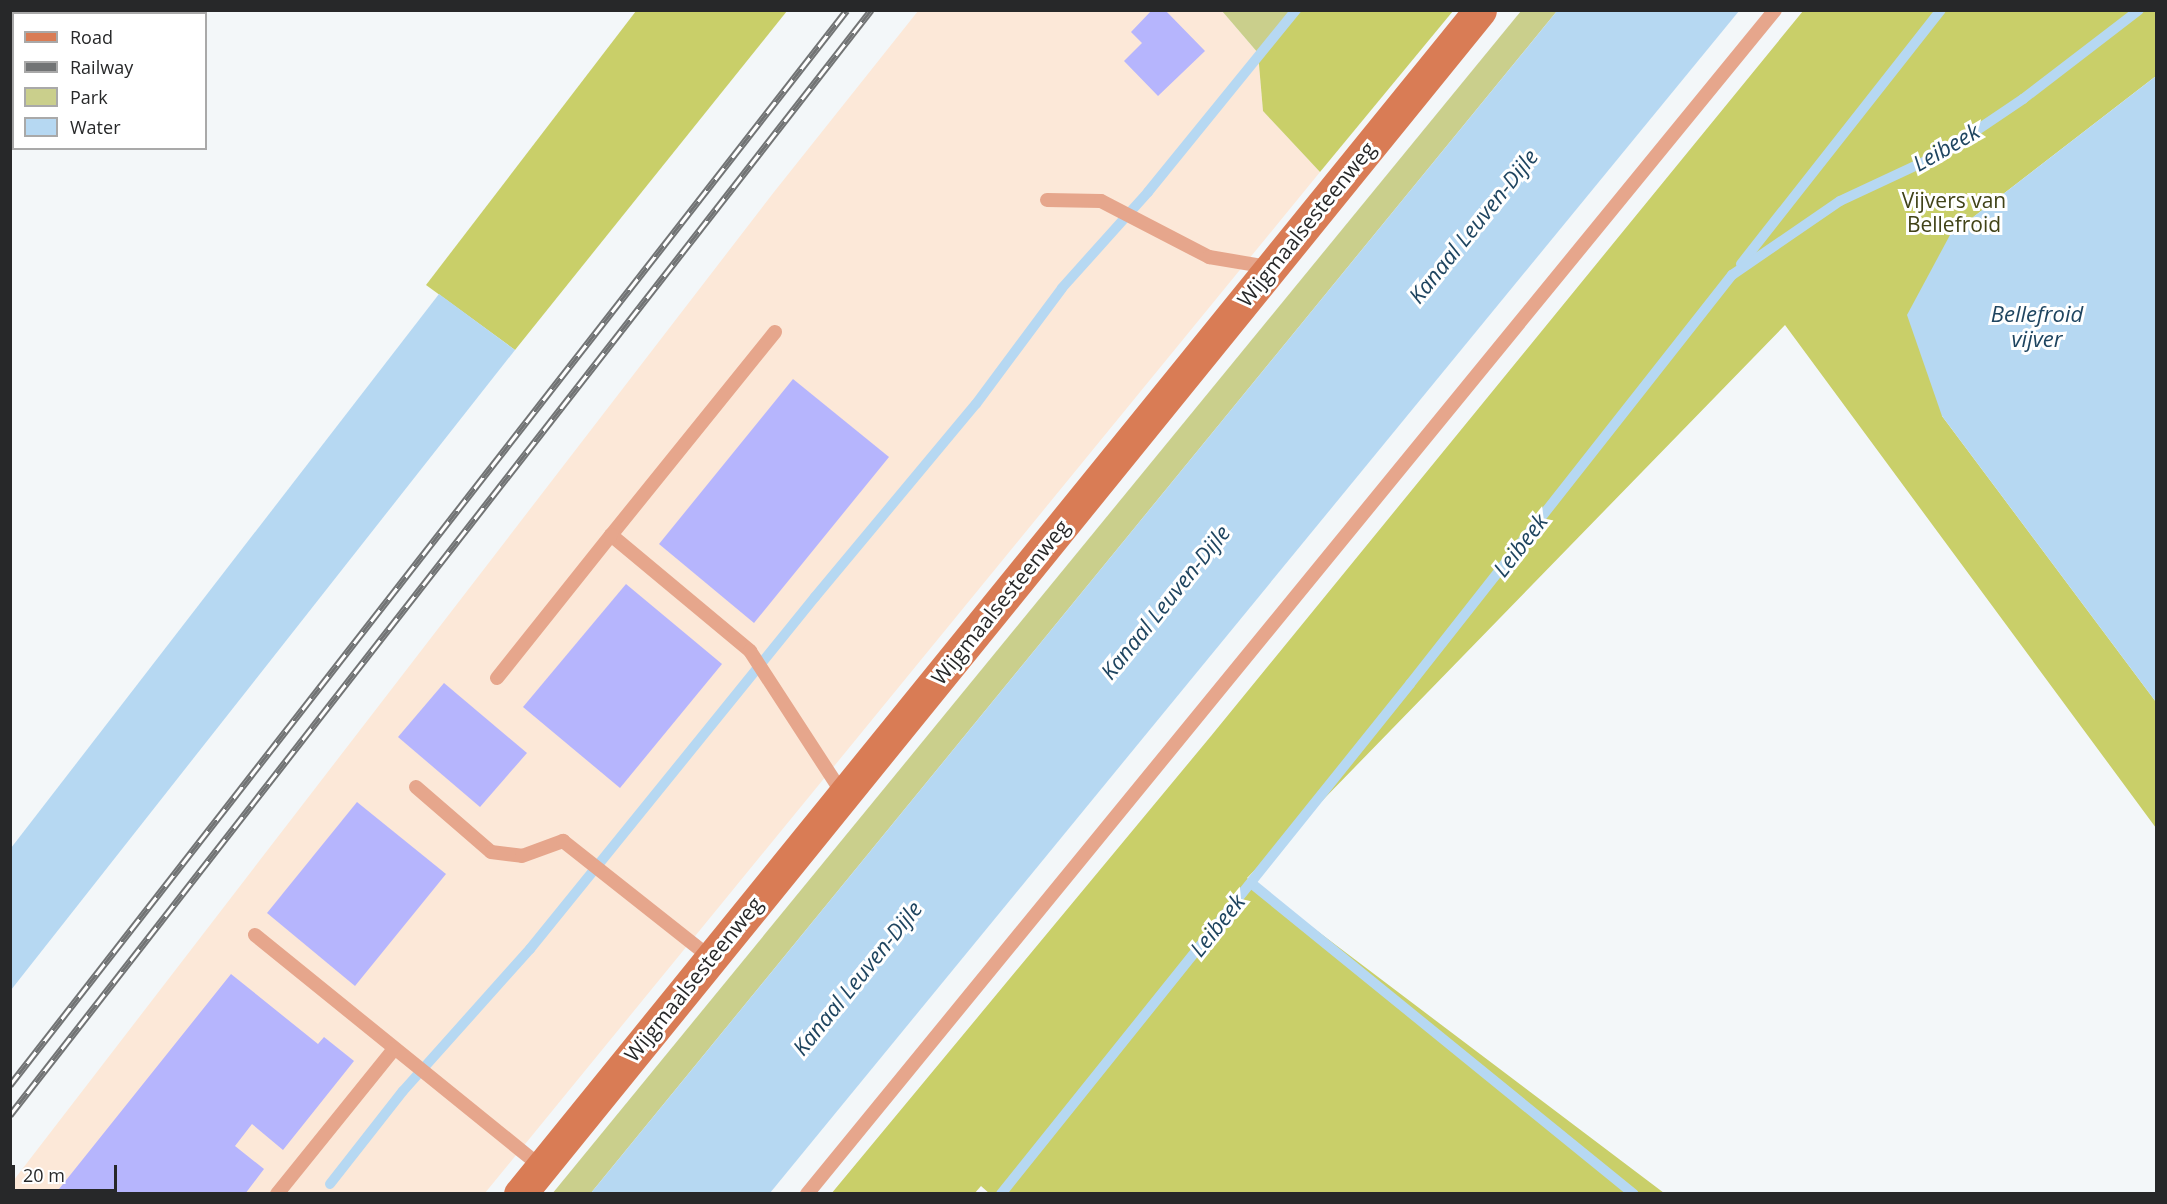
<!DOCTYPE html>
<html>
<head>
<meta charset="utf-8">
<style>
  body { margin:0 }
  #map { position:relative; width:2167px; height:1204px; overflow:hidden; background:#f3f7f9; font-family:"Open Sans",sans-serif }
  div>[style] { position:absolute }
  .commercial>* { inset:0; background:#fce8d8 }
  .green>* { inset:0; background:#cacf8c }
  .forest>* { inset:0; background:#c9cf69 }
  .water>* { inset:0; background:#b6d8f2 }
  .stream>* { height:10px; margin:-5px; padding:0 5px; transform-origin:5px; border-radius:5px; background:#b6d8f2 }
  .building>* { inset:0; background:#b6b5fd }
  .lane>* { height:14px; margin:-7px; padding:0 7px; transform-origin:7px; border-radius:7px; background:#e6a68c }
  .secondary>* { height:33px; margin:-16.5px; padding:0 16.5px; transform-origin:16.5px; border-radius:16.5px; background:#d97c55 }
  .rail>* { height:7px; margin-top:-3.5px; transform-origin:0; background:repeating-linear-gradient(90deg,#fff 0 14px,#727475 0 28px); box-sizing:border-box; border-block:2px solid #727475 }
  span { translate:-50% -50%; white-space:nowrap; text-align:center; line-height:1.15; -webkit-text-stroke:6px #fff; paint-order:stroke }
  .park-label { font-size:21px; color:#414318 }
  .street-label { font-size:21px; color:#272829 }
  .water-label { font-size:22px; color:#1f4560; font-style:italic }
  .frame { position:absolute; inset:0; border:12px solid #272829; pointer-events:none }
  .legend { position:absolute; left:12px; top:12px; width:195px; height:138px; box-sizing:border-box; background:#fff; border:2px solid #a9a9a9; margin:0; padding:8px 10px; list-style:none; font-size:18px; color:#272829 }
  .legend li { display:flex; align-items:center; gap:12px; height:30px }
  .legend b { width:30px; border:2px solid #a9a9a9 }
  .scale { position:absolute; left:12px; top:1165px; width:105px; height:27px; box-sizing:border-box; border:3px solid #272829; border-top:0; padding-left:8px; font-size:18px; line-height:21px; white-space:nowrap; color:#272829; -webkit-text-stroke:4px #fff; paint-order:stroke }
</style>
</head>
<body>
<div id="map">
  <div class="commercial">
    <i style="clip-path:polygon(918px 11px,1222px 11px,1258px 53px,1263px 111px,1320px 172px,485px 1193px,11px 1194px,10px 1185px,774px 192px)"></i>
  </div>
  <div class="green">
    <i style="clip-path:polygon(1222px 11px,1292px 11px,1258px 53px)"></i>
    <i style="clip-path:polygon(1521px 11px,1557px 11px,591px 1193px,552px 1194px)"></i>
  </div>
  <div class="forest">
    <i style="clip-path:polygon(636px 11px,787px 11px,515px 350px,426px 285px)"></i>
    <i style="clip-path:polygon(1292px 11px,1453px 11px,1320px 172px,1263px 111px,1258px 53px)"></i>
    <i style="clip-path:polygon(1803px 11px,2156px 11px,2156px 76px,1950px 235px,1942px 416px,2156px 702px,2156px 828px,1785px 325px,1247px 878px,1664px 1193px,990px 1194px,981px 1186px,974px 1194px,831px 1194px,1211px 736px)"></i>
  </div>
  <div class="water">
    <i style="clip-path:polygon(1557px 11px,1739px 11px,770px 1193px,591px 1193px)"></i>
    <i style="clip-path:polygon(2156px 76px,2156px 702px,1942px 416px,1907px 315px,1950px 235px)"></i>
    <i style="clip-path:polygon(439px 294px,515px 350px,11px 990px,11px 848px)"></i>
  </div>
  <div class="stream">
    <i style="left:1741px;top:264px;width:323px;rotate:-51.8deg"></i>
    <i style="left:1251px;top:883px;width:493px;rotate:39.1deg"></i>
    <i style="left:330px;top:1184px;width:118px;rotate:-51.9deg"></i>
    <i style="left:403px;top:1091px;width:191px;rotate:-48.2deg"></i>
    <i style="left:530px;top:949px;width:453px;rotate:-51deg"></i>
    <i style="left:815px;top:597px;width:251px;rotate:-50.2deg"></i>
    <i style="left:976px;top:404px;width:144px;rotate:-53.4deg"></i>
    <i style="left:1062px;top:288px;width:129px;rotate:-48.1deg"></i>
    <i style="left:1148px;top:192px;width:235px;rotate:-50.9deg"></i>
    <i style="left:1001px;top:1194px;width:654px;rotate:-51.27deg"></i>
    <i style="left:1410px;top:684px;width:521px;rotate:-51.79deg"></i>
    <i style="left:1732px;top:275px;width:131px;rotate:-34.4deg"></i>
    <i style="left:1840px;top:201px;width:114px;rotate:-25deg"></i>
    <i style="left:1943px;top:153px;width:97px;rotate:-34deg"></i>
    <i style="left:2023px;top:99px;width:146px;rotate:-37.5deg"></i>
  </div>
  <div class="building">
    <i style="clip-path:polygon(1152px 10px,1165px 10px,1205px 51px,1158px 96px,1124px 61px,1142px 43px,1131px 32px)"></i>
    <i style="clip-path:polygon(793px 379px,889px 457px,754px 623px,659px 544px)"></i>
    <i style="clip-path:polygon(626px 584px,722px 664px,620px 788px,523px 707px)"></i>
    <i style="clip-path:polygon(444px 683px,527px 753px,480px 807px,398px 737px)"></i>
    <i style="clip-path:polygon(357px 802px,446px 874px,355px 986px,267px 913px)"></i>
    <i style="clip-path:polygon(231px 974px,318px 1044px,324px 1037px,354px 1061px,283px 1150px,252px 1124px,235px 1146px,264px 1169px,245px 1194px,55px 1194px)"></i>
  </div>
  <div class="lane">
    <i style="left:1047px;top:200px;width:54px;rotate:1.1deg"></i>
    <i style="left:1101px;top:201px;width:122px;rotate:27.4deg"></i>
    <i style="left:1209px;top:257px;width:61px;rotate:9.5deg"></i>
    <i style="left:775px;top:332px;width:261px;rotate:128.9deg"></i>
    <i style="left:611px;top:535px;width:181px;rotate:39.8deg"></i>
    <i style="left:750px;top:651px;width:171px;rotate:57deg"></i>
    <i style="left:497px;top:678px;width:183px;rotate:-51.4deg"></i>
    <i style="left:416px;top:787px;width:99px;rotate:40.9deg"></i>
    <i style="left:491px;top:852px;width:31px;rotate:7deg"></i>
    <i style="left:522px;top:856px;width:44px;rotate:-20.1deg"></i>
    <i style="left:563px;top:841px;width:189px;rotate:38.3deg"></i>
    <i style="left:255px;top:935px;width:368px;rotate:39deg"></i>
    <i style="left:277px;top:1194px;width:186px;rotate:-51.1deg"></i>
    <i style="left:807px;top:1194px;width:1529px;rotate:-50.73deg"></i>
  </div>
  <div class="secondary">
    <i style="left:520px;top:1194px;width:1524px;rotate:-50.96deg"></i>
  </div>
  <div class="rail">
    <i style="left:10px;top:1085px;width:1362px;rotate:-52.1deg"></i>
    <i style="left:10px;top:1115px;width:1401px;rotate:-52.07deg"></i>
  </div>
  <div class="park-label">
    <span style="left:1954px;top:212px">Vijvers van<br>Bellefroid</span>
  </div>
  <div class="street-label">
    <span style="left:1306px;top:224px;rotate:-51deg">Wijgmaalsesteenweg</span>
    <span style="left:1000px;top:602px;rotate:-51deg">Wijgmaalsesteenweg</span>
    <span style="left:693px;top:979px;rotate:-51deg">Wijgmaalsesteenweg</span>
  </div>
  <div class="water-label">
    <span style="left:1946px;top:147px;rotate:-30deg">Leibeek</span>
    <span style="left:1473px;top:226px;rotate:-51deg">Kanaal Leuven-Dijle</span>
    <span style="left:2037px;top:326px">Bellefroid<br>vijver</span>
    <span style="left:1520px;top:545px;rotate:-52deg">Leibeek</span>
    <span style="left:1165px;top:602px;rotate:-51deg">Kanaal Leuven-Dijle</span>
    <span style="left:1217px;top:925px;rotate:-51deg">Leibeek</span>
    <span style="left:857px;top:978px;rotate:-51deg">Kanaal Leuven-Dijle</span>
  </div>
  <div class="frame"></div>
  <ul class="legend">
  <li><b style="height:8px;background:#d97c55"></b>Road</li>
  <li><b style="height:8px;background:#727475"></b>Railway</li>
  <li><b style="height:16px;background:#cacf8c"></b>Park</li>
  <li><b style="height:16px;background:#b6d8f2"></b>Water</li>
  </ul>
  <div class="scale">20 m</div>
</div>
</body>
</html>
